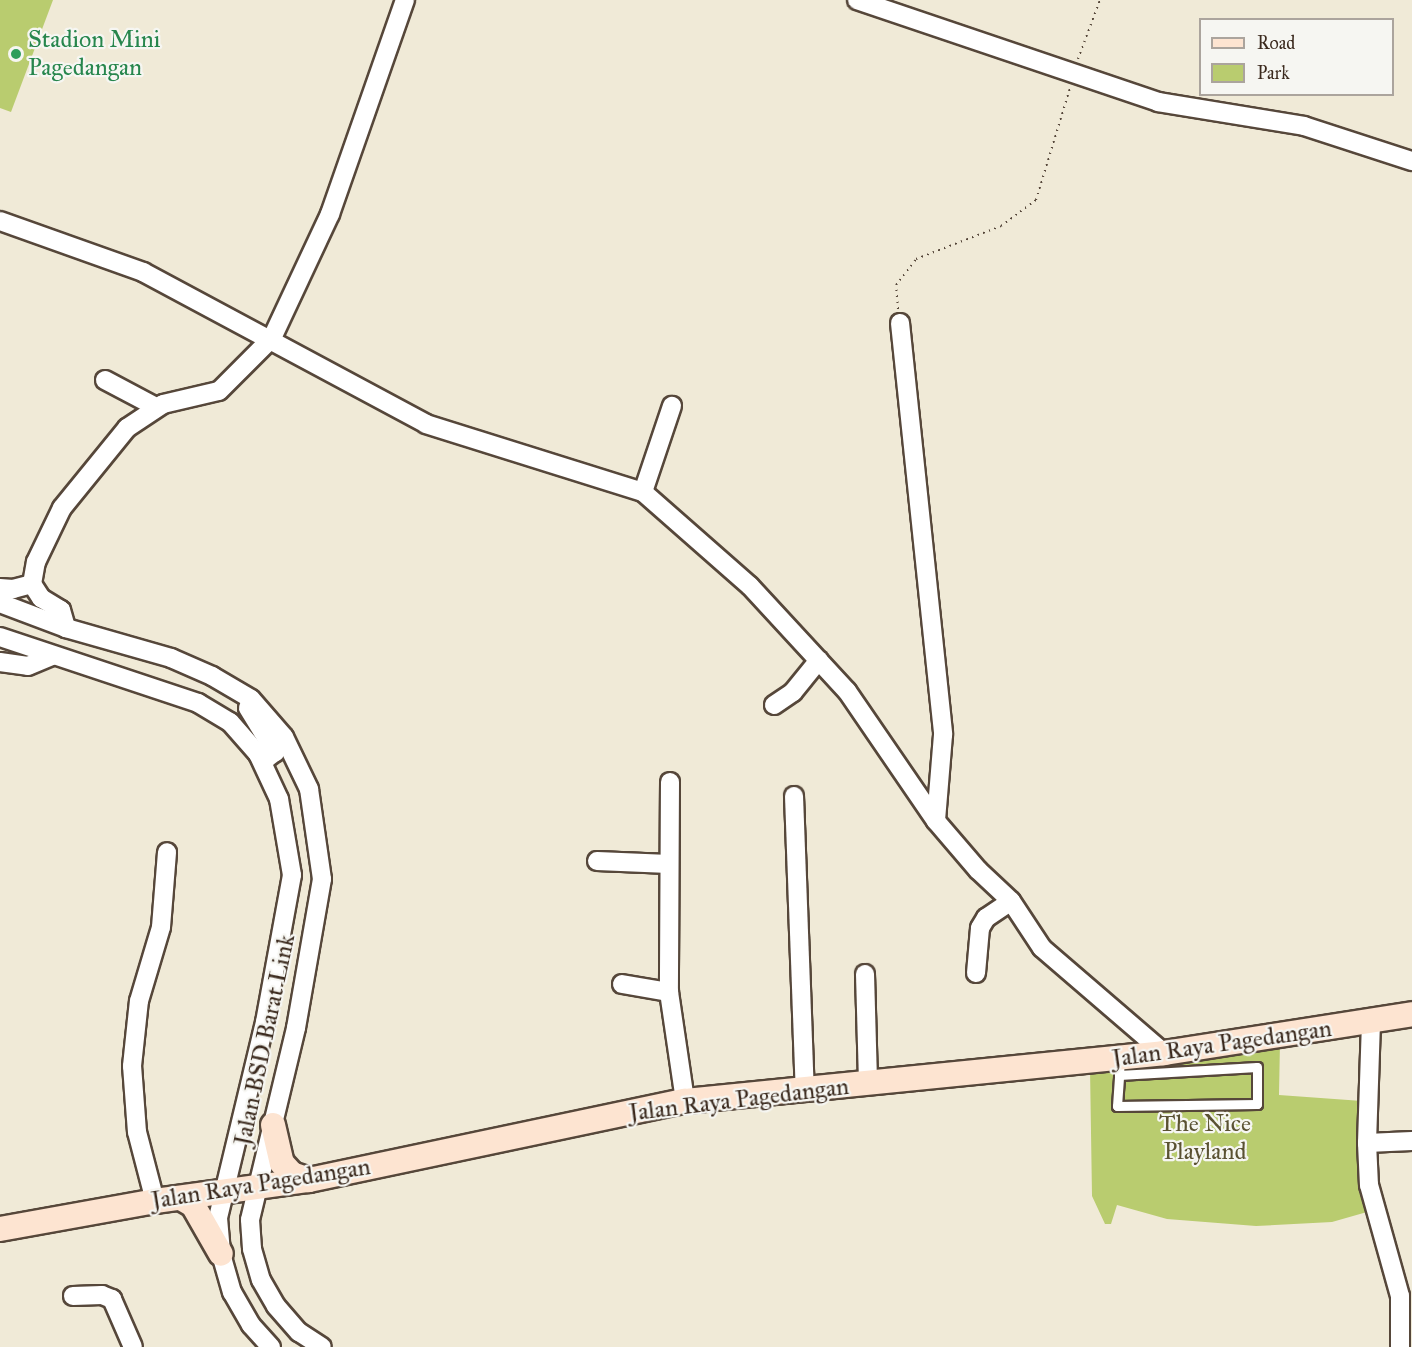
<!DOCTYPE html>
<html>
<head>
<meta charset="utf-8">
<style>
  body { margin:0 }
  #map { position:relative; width:1412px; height:1347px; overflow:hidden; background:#f0ead7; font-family:"IM FELL Great Primer",serif }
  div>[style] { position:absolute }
  .green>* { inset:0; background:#b9cc6f }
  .path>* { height:2px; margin-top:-1px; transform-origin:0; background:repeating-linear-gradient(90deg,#56473a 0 1.5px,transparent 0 6px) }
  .roads { filter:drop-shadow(2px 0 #56473a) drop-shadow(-2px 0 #56473a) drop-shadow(0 2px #56473a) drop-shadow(0 -2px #56473a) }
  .lane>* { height:9px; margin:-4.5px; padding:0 4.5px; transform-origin:4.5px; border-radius:4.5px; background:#fff }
  .street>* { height:18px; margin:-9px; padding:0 9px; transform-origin:9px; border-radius:9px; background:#fff }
  .secondary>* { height:24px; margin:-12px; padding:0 12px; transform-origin:12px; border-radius:12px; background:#fde4d1 }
  .dots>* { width:16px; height:16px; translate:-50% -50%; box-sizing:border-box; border:3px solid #f6f6f2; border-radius:50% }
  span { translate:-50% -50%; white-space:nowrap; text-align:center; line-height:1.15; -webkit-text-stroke:4.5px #f6f6f2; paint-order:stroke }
  .leisure-label { font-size:24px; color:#27864d }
  .left { translate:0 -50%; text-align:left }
  .street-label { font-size:24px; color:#3b2a1e }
  .park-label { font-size:24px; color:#5a5232 }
  .legend { position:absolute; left:1199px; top:18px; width:195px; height:78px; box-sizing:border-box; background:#f6f6f2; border:2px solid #aba49d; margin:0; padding:8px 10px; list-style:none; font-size:18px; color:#3b2a1e }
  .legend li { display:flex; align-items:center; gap:12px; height:30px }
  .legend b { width:30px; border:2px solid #aba49d }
</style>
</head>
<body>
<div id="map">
  <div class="green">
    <i style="clip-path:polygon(0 0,53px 0,11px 112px,0 108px)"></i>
    <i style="clip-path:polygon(1280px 1042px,1279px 1095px,1362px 1101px,1367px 1212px,1332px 1222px,1256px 1226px,1167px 1219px,1117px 1205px,1111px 1224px,1105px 1224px,1092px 1196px,1090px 1068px)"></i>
  </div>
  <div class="path">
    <i style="left:1078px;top:59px;width:63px;rotate:-69.6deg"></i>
    <i style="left:898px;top:309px;width:24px;rotate:-95deg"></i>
    <i style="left:896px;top:285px;width:33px;rotate:-52deg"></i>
    <i style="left:916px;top:259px;width:91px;rotate:-21.2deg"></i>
    <i style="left:1001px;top:226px;width:44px;rotate:-36.6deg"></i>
    <i style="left:1036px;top:200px;width:117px;rotate:-73.1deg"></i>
  </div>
  <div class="roads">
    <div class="lane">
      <i style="left:1119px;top:1075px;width:138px;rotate:-3.3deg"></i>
      <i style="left:1257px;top:1067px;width:37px;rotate:90deg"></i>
      <i style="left:1257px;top:1104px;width:140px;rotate:179.2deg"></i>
      <i style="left:1117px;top:1106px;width:31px;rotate:-86deg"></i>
      <i style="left:1119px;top:1075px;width:17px;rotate:-87deg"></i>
    </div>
    <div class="street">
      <i style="left:857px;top:0;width:318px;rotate:18.7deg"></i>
      <i style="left:1158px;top:102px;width:148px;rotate:9.3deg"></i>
      <i style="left:1304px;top:126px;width:114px;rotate:18deg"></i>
      <i style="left:0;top:221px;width:152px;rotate:19.6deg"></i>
      <i style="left:143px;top:272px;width:321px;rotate:28.2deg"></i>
      <i style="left:426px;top:424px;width:227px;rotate:17.4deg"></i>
      <i style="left:643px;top:492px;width:142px;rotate:41.3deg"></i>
      <i style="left:750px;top:586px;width:143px;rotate:47.3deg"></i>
      <i style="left:847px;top:691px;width:158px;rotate:55.6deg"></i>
      <i style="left:936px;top:821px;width:65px;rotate:49.4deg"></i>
      <i style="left:978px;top:870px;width:45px;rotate:43.2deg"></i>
      <i style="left:1011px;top:901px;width:56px;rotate:56.6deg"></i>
      <i style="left:1042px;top:948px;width:161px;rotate:40.7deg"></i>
      <i style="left:900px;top:323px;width:414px;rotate:84deg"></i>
      <i style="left:943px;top:735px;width:86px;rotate:94.7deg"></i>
      <i style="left:105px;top:380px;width:58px;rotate:27.9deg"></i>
      <i style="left:643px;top:492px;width:91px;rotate:-71.4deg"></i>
      <i style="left:32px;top:584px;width:22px;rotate:-80deg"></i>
      <i style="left:36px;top:562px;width:60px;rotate:-64.3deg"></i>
      <i style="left:62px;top:508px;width:103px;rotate:-50.9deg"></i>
      <i style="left:127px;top:428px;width:43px;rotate:-33.7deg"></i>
      <i style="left:163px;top:404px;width:57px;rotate:-13.1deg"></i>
      <i style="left:219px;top:391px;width:75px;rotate:-45deg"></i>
      <i style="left:272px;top:338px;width:137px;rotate:-64.9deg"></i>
      <i style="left:330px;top:214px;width:227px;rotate:-70.7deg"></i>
      <i style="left:0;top:588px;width:13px;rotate:4deg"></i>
      <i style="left:13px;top:589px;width:20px;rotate:-15deg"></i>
      <i style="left:32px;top:584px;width:17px;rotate:57deg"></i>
      <i style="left:41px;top:598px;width:23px;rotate:31deg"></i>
      <i style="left:61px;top:610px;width:19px;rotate:74deg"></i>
      <i style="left:0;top:603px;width:71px;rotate:20.7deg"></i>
      <i style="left:66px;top:628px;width:109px;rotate:15.9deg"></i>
      <i style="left:171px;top:658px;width:45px;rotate:23.7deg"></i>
      <i style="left:212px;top:676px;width:45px;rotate:30.5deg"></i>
      <i style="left:251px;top:699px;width:50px;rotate:49deg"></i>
      <i style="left:284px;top:737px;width:58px;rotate:64.3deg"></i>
      <i style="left:309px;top:789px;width:91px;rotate:81.8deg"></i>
      <i style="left:322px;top:879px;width:151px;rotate:99.9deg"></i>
      <i style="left:296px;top:1028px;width:197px;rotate:103.5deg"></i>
      <i style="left:250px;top:1220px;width:29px;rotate:86deg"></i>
      <i style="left:252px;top:1249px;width:32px;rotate:74deg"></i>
      <i style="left:261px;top:1280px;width:30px;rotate:60deg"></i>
      <i style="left:276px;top:1306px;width:35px;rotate:49deg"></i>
      <i style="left:299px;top:1332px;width:27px;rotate:33deg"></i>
      <i style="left:0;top:637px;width:209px;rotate:18.4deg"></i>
      <i style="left:198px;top:703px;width:37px;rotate:31deg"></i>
      <i style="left:230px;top:722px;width:43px;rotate:48.8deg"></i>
      <i style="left:258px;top:754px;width:50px;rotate:65deg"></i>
      <i style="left:279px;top:799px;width:77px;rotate:80.3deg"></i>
      <i style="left:292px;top:875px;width:149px;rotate:100.4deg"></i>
      <i style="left:265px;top:1022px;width:202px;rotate:103.5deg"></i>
      <i style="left:218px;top:1218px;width:36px;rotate:85deg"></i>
      <i style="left:221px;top:1254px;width:40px;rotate:74deg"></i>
      <i style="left:232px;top:1292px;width:38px;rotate:60deg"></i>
      <i style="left:251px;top:1325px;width:30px;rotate:48deg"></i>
      <i style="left:0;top:662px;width:28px;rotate:8deg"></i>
      <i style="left:28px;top:666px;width:26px;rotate:-23deg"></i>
      <i style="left:774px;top:705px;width:23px;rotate:-34deg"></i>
      <i style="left:793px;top:692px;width:41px;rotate:-50.9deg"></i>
      <i style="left:248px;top:708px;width:52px;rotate:58.5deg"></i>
      <i style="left:275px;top:752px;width:10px;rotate:143deg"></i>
      <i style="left:267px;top:758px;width:10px;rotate:-156deg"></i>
      <i style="left:670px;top:782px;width:210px;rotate:90.3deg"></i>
      <i style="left:669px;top:992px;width:110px;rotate:81.6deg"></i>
      <i style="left:794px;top:796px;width:295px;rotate:87.9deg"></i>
      <i style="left:597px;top:861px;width:72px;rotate:2.4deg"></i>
      <i style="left:976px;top:973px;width:45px;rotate:-84.9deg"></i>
      <i style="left:980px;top:928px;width:12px;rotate:-59deg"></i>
      <i style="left:986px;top:918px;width:30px;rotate:-34deg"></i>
      <i style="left:865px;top:974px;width:109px;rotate:88.4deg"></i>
      <i style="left:622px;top:984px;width:48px;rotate:9.7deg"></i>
      <i style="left:1371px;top:1022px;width:121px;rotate:91.9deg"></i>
      <i style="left:1367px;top:1143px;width:42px;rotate:87.3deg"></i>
      <i style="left:1369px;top:1185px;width:115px;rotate:74.4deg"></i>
      <i style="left:1400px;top:1296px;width:51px;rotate:90deg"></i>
      <i style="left:1367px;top:1143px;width:45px;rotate:-2.5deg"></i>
      <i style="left:155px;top:1201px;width:71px;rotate:-104.6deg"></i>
      <i style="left:137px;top:1132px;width:66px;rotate:-94.3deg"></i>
      <i style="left:132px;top:1066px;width:65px;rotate:-83.9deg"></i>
      <i style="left:139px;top:1001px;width:77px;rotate:-73.4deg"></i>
      <i style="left:161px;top:927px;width:75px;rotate:-85.4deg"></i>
      <i style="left:73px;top:1296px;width:29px;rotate:-2deg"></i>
      <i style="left:102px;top:1295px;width:11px;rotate:22deg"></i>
      <i style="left:112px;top:1299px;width:52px;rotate:66.4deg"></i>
    </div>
    <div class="secondary">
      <i style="left:273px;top:1125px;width:39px;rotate:77deg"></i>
      <i style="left:282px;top:1163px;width:15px;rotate:48deg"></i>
      <i style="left:292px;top:1174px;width:18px;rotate:19deg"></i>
      <i style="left:181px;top:1198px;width:14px;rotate:30deg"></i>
      <i style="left:193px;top:1205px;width:56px;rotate:60.3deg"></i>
      <i style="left:0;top:1229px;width:158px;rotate:-10.2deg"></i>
      <i style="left:155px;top:1201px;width:155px;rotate:-7.8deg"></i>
      <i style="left:309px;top:1180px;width:384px;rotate:-11.9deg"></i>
      <i style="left:685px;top:1101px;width:481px;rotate:-5.7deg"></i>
      <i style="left:1164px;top:1053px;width:251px;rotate:-8.9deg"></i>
    </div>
  </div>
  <div class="dots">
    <i style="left:16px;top:54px;background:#2e9e5b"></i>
  </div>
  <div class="leisure-label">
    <span class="left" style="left:28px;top:54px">Stadion Mini<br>Pagedangan</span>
  </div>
  <div class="street-label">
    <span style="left:265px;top:1040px;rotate:-78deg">Jalan BSD Barat Link</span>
    <span style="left:1222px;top:1044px;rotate:-8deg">Jalan Raya Pagedangan</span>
    <span style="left:739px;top:1100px;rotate:-7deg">Jalan Raya Pagedangan</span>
    <span style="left:261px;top:1184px;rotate:-9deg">Jalan Raya Pagedangan</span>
  </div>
  <div class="park-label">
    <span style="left:1205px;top:1138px">The Nice<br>Playland</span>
  </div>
  <ul class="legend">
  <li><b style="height:8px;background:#fde4d1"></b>Road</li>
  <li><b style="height:16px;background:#b9cc6f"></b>Park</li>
  </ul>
</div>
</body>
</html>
